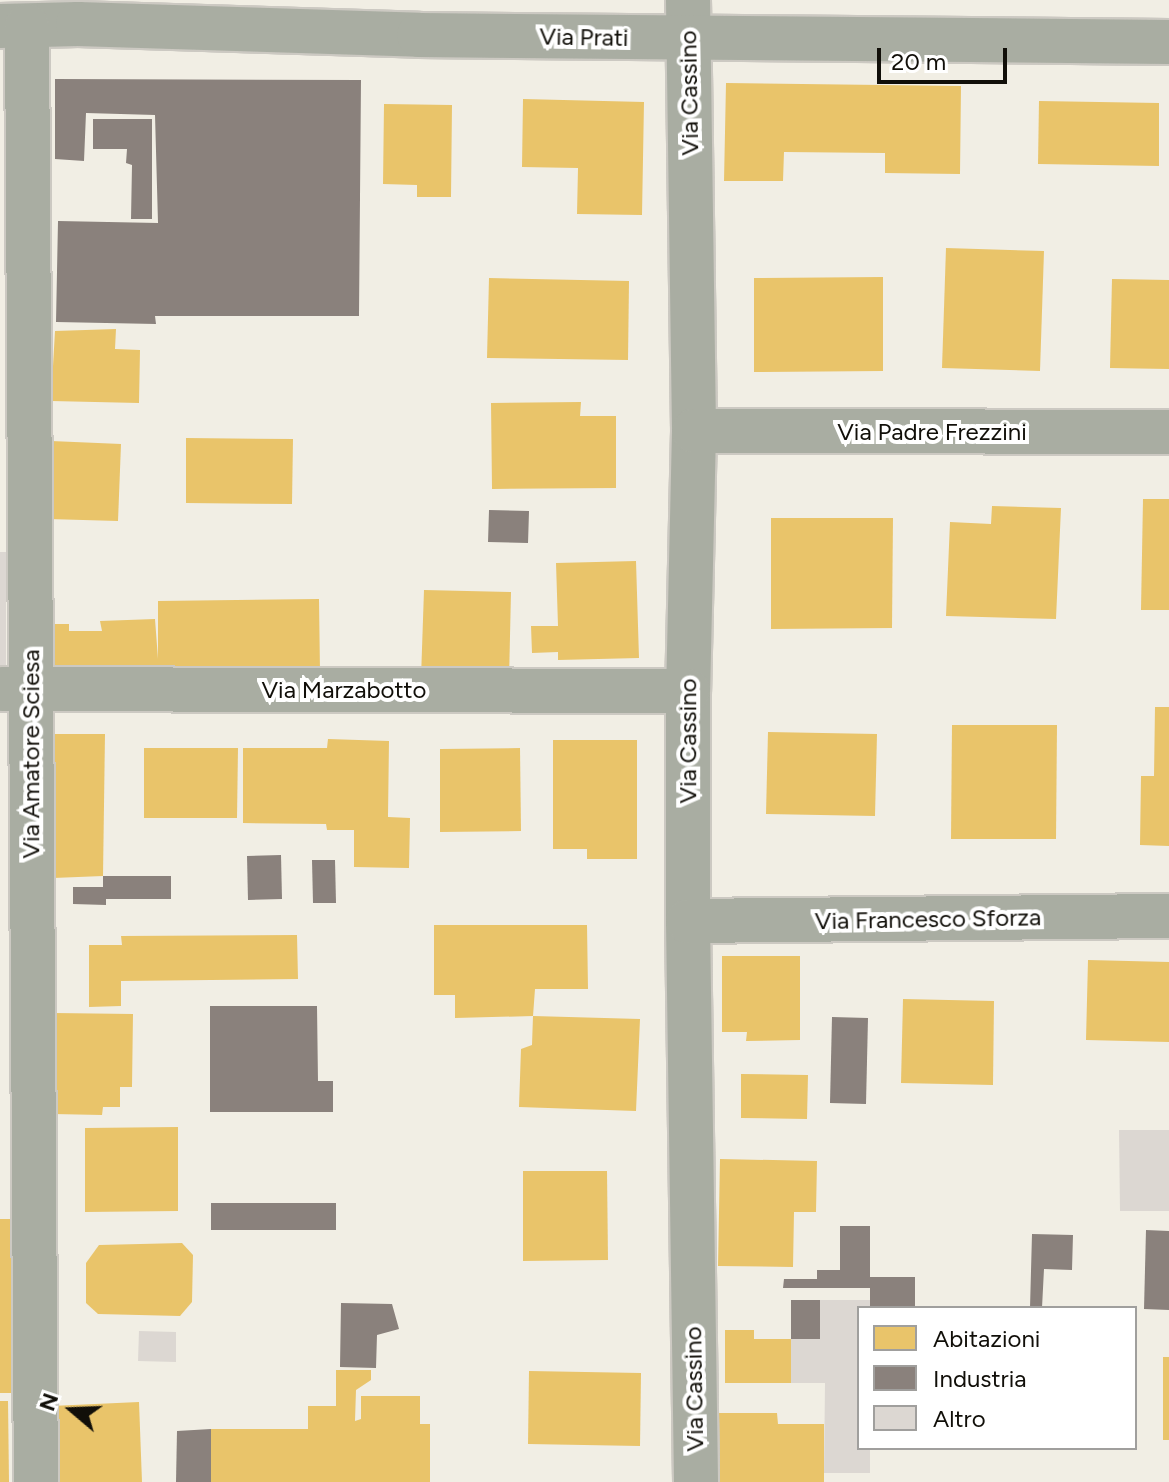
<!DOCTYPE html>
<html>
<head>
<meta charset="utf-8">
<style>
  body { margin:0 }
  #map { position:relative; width:1169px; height:1482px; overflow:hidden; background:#f1eee4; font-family:Figtree,sans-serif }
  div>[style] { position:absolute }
  .homes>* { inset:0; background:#e9c46a }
  .industry>* { inset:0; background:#8a817c }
  .building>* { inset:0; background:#dcd7d2 }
  .roads { filter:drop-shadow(2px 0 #ccc9c2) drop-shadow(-2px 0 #ccc9c2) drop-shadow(0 2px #ccc9c2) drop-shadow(0 -2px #ccc9c2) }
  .minor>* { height:44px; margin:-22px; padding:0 22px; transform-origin:22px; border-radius:22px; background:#a9ada2 }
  span { translate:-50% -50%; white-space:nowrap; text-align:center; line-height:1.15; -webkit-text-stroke:8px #fff; paint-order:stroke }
  .street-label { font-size:24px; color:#110f09 }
  .legend { position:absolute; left:857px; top:1306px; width:280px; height:144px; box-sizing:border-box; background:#fff; border:2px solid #a09f9d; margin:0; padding:10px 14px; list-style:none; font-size:24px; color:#110f09 }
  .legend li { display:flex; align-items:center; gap:16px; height:40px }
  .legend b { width:40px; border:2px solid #a09f9d }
  .north { position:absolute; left:32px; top:1370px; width:80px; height:80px; -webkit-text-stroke:6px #fff; paint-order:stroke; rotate:289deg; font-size:22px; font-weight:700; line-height:32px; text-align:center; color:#110f09 }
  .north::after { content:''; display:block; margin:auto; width:28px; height:36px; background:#110f09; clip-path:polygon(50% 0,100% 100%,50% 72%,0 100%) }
  .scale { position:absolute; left:877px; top:48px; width:130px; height:36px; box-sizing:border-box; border:4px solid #110f09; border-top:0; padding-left:10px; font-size:24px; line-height:28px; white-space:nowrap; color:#110f09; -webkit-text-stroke:6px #fff; paint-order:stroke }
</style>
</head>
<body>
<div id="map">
  <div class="homes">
    <i style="clip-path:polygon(726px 83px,961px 86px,960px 174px,885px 173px,885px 153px,784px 152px,783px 181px,724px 181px)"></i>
    <i style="clip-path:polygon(523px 99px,644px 102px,642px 215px,577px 214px,578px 168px,522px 167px)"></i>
    <i style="clip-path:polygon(1039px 101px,1159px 103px,1159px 166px,1038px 164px)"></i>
    <i style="clip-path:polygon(384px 104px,452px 105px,451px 197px,417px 197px,417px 185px,383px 184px)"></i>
    <i style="clip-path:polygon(946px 248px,1044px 251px,1040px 371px,942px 368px)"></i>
    <i style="clip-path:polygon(883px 277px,883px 371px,754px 372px,754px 278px)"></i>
    <i style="clip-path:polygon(489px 278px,629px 281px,628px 360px,487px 358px)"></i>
    <i style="clip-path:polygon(1112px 279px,1169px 280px,1169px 369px,1110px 368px)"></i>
    <i style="clip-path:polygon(116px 329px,115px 349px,140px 350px,139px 403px,51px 401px,55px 331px)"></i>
    <i style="clip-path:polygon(581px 402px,580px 416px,616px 416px,616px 488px,492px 489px,491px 403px)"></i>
    <i style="clip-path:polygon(186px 438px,293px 439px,292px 504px,186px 503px)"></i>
    <i style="clip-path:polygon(51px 441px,121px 444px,118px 521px,48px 519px)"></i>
    <i style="clip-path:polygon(1143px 499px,1169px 499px,1169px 610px,1141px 610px)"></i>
    <i style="clip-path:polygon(992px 506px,1061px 508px,1056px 619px,946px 616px,950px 522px,991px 524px)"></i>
    <i style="clip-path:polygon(771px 518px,893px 518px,892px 628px,771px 629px)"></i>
    <i style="clip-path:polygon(636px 561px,639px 658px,558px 660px,558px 652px,532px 653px,531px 626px,558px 626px,556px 563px)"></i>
    <i style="clip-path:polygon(424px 590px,511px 592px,509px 680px,421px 678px)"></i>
    <i style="clip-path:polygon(319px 599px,320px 672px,55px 674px,55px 624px,69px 624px,69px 631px,102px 631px,100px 621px,155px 619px,158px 659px,158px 601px)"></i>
    <i style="clip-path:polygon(1155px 707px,1169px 707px,1169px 846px,1140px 845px,1141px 776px,1154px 776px)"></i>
    <i style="clip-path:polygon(952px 725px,1057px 725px,1056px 839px,951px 839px)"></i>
    <i style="clip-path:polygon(768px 732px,877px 734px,875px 816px,766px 814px)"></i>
    <i style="clip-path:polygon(53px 734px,105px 734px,103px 876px,53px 878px)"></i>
    <i style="clip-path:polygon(328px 739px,389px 741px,388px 817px,410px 818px,409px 868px,354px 867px,354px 830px,327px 830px,326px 824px,243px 823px,243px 748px,327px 748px)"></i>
    <i style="clip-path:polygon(553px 740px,637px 740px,637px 859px,587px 859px,587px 849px,553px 849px)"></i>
    <i style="clip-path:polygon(144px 748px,238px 748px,237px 818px,144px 818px)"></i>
    <i style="clip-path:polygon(520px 748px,521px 831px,440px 832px,440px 749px)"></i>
    <i style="clip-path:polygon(434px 925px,587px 925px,588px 989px,535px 989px,533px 1016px,455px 1018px,455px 995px,434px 995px)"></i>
    <i style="clip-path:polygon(297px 935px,298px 979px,121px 981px,121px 1006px,89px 1007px,89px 945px,122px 945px,121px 936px)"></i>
    <i style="clip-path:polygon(722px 956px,800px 956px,800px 1040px,746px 1041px,747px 1032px,722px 1032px)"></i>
    <i style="clip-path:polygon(1088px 960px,1169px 962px,1169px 1042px,1086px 1040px)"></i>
    <i style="clip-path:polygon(903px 999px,994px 1001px,993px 1085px,901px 1083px)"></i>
    <i style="clip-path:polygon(54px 1013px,133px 1014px,132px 1087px,120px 1087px,120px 1107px,103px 1107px,102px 1115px,53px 1114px)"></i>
    <i style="clip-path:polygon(533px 1016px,640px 1019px,636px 1111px,519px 1107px,521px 1049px,532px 1045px)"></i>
    <i style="clip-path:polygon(741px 1074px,808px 1075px,807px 1119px,741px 1118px)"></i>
    <i style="clip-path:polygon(178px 1127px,178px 1211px,85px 1212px,85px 1128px)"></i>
    <i style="clip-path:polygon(720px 1159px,817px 1161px,816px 1212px,794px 1212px,793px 1267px,718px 1266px)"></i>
    <i style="clip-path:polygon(523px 1171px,607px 1171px,608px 1260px,523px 1261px)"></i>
    <i style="clip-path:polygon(0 1219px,14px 1219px,13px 1393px,0 1393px)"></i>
    <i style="clip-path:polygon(182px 1243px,193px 1255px,192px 1302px,180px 1316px,98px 1314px,86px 1303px,86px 1263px,99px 1245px)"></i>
    <i style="clip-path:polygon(725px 1330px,754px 1330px,754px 1339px,791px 1339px,791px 1383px,725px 1383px)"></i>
    <i style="clip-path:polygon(1163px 1357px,1169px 1357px,1169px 1440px,1163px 1440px)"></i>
    <i style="clip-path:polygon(336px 1370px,371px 1370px,371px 1380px,356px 1390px,355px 1421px,361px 1419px,361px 1396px,420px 1396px,420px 1424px,430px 1424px,430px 1482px,211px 1482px,211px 1429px,308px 1429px,308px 1406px,336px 1406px)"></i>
    <i style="clip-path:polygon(529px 1371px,641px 1373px,640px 1446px,528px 1444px)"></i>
    <i style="clip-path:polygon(0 1401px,8px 1401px,9px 1482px,0 1482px)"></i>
    <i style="clip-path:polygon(139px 1402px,142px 1482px,49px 1482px,51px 1406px)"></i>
    <i style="clip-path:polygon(718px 1413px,777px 1413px,778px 1424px,824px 1424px,824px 1482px,717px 1482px)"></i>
  </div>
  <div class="industry">
    <i style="clip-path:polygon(55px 79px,361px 80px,359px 316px,155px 316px,156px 324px,56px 322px,58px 221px,158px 223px,155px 115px,86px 113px,84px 161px,55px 159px)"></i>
    <i style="clip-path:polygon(93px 119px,152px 119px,152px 219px,131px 219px,132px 165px,126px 163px,127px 149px,93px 149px)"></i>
    <i style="clip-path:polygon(489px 510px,529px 511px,528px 543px,488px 542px)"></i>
    <i style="clip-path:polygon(281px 855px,282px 899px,248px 900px,247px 856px)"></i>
    <i style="clip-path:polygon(312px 860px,335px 860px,336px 903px,313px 903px)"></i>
    <i style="clip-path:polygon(103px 876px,171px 876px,171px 899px,106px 899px,106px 905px,73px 904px,73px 887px,103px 887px)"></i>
    <i style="clip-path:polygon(210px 1006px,317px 1006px,318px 1081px,333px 1081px,333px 1112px,210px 1112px)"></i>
    <i style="clip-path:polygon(832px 1017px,868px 1018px,866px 1104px,830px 1103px)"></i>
    <i style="clip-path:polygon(211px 1203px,336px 1203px,336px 1230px,211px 1230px)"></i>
    <i style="clip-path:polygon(840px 1226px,870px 1226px,870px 1277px,915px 1277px,915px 1308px,870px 1308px,870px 1288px,783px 1288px,784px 1279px,817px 1279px,817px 1270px,840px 1270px)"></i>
    <i style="clip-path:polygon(1146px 1230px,1169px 1231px,1169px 1310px,1144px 1309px)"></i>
    <i style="clip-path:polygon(1032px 1234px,1073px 1235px,1072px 1270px,1044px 1269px,1042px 1308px,1030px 1308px)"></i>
    <i style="clip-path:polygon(791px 1300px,820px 1300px,820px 1339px,791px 1339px)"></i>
    <i style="clip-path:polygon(341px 1303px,392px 1304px,399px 1329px,377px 1335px,376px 1368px,340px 1367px)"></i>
    <i style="clip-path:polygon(211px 1429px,211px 1482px,176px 1482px,177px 1431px)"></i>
  </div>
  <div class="building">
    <i style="clip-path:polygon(0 552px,6px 552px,6px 674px,0 674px)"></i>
    <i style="clip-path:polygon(1119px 1130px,1169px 1130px,1169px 1211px,1120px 1211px)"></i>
    <i style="clip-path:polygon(820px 1300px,870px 1300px,870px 1308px,859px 1308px,859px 1448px,870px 1448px,870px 1473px,824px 1473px,825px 1383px,791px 1383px,791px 1339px,820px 1339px)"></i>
    <i style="clip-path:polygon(139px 1331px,176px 1332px,176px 1362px,138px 1361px)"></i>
  </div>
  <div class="roads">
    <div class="minor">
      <i style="left:688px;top:0;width:431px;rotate:89.2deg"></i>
      <i style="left:694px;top:431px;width:260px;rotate:91.3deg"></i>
      <i style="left:688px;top:691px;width:230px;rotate:90deg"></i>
      <i style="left:688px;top:921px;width:561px;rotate:89.18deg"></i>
      <i style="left:0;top:26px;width:78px;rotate:-1.5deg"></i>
      <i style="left:78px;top:24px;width:341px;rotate:1.8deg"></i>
      <i style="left:419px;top:35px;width:750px;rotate:0.53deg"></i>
      <i style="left:27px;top:26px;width:1456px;rotate:89.65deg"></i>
      <i style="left:694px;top:431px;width:475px;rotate:0.1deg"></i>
      <i style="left:2px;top:689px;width:686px;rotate:0.17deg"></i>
      <i style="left:688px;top:921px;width:481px;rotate:-0.6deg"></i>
    </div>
  </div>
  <div class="street-label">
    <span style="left:584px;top:37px;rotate:1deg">Via Prati</span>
    <span style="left:689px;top:93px;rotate:-91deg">Via Cassino</span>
    <span style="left:932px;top:432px">Via Padre Frezzini</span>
    <span style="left:344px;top:690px">Via Marzabotto</span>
    <span style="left:688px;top:741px;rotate:-90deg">Via Cassino</span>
    <span style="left:31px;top:754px;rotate:-90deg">Via Amatore Sciesa</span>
    <span style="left:928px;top:919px;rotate:-1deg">Via Francesco Sforza</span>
    <span style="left:694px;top:1389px;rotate:-91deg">Via Cassino</span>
  </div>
  <ul class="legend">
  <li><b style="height:22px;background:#e9c46a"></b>Abitazioni</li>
  <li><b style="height:22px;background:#8a817c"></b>Industria</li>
  <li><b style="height:22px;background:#dcd7d2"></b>Altro</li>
  </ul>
  <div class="north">N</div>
  <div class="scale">20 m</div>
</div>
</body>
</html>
